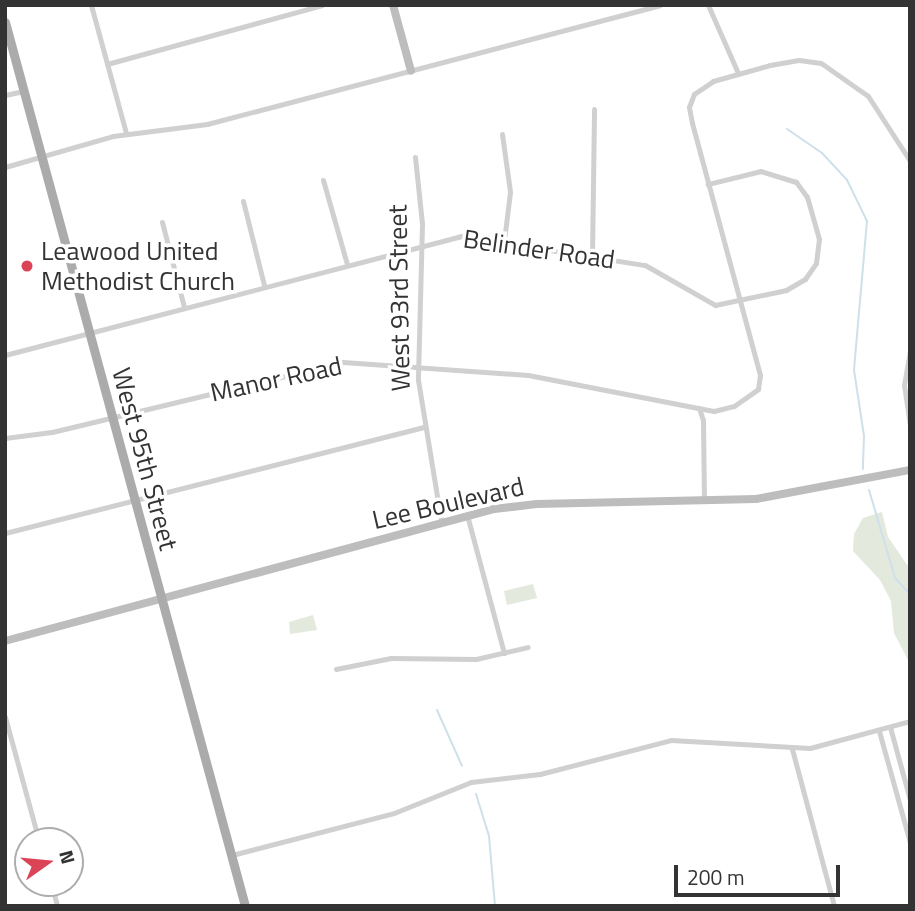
<!DOCTYPE html>
<html>
<head>
<meta charset="utf-8">
<style>
  body { margin:0 }
  #map { position:relative; width:915px; height:911px; overflow:hidden; background:#fff; font-family:"Titillium Web",sans-serif }
  div>[style] { position:absolute }
  .green>* { inset:0; background:#e3e9dd }
  .stream>* { height:2px; margin:-1px; padding:0 1px; transform-origin:1px; border-radius:1px; background:#cee0ea }
  .street>* { height:5px; margin:-2.5px; padding:0 2.5px; transform-origin:2.5px; border-radius:2.5px; background:#d0d0d0 }
  .secondary>* { height:8px; margin:-4px; padding:0 4px; transform-origin:4px; border-radius:4px; background:#bdbdbd }
  .primary>* { height:9px; margin:-4.5px; padding:0 4.5px; transform-origin:4.5px; border-radius:4.5px; background:#ababab }
  .dots>* { width:19px; height:19px; translate:-50% -50%; box-sizing:border-box; border:4px solid #fff; border-radius:50% }
  span { translate:-50% -50%; white-space:nowrap; text-align:center; line-height:1.15; -webkit-text-stroke:7px #fff; paint-order:stroke }
  .street-label { font-size:26px; color:#333 }
  .poi-label { font-size:26px; color:#333 }
  .left { translate:0 -50%; text-align:left }
  .frame { position:absolute; inset:0; border:7px solid #333; pointer-events:none }
  .north { position:absolute; left:14px; top:827px; width:70px; height:70px; box-sizing:border-box; background:#fff; border:2px solid #adadad; border-radius:50%; rotate:75deg; font-size:19px; font-weight:700; line-height:28px; text-align:center; color:#333 }
  .north::after { content:''; display:block; margin:auto; width:24px; height:32px; background:#da4456; clip-path:polygon(50% 0,100% 100%,50% 72%,0 100%) }
  .scale { position:absolute; left:674px; top:865px; width:166px; height:32px; box-sizing:border-box; border:4px solid #333; border-top:0; padding-left:9px; font-size:21px; line-height:24px; white-space:nowrap; color:#333; -webkit-text-stroke:5px #fff; paint-order:stroke }
</style>
</head>
<body>
<div id="map">
  <div class="green">
    <i style="clip-path:polygon(882px 512px,888px 537px,910px 569px,910px 664px,894px 633px,891px 601px,880px 580px,853px 551px,854px 534px,863px 518px)"></i>
    <i style="clip-path:polygon(533px 584px,537px 598px,507px 605px,504px 591px)"></i>
    <i style="clip-path:polygon(313px 615px,317px 630px,290px 634px,289px 622px)"></i>
  </div>
  <div class="stream">
    <i style="left:787px;top:129px;width:42px;rotate:34.4deg"></i>
    <i style="left:822px;top:153px;width:37px;rotate:47deg"></i>
    <i style="left:847px;top:180px;width:46px;rotate:64deg"></i>
    <i style="left:867px;top:221px;width:150px;rotate:95deg"></i>
    <i style="left:854px;top:370px;width:67px;rotate:81.4deg"></i>
    <i style="left:864px;top:436px;width:33px;rotate:92deg"></i>
    <i style="left:869px;top:490px;width:92px;rotate:73.5deg"></i>
    <i style="left:895px;top:578px;width:22px;rotate:47deg"></i>
    <i style="left:437px;top:710px;width:61px;rotate:65.9deg"></i>
    <i style="left:476px;top:794px;width:44px;rotate:72.8deg"></i>
    <i style="left:489px;top:836px;width:70px;rotate:85.1deg"></i>
  </div>
  <div class="street">
    <i style="left:91px;top:5px;width:133px;rotate:74.7deg"></i>
    <i style="left:708px;top:5px;width:74px;rotate:66.2deg"></i>
    <i style="left:107px;top:64px;width:223px;rotate:-15.3deg"></i>
    <i style="left:5px;top:95px;width:19px;rotate:-12deg"></i>
    <i style="left:502px;top:134px;width:59px;rotate:82.1deg"></i>
    <i style="left:510px;top:192px;width:49px;rotate:97deg"></i>
    <i style="left:415px;top:157px;width:67px;rotate:84deg"></i>
    <i style="left:422px;top:224px;width:156px;rotate:91.5deg"></i>
    <i style="left:418px;top:380px;width:143px;rotate:80.7deg"></i>
    <i style="left:5px;top:167px;width:112px;rotate:-16deg"></i>
    <i style="left:113px;top:136px;width:95px;rotate:-7.3deg"></i>
    <i style="left:207px;top:124px;width:468px;rotate:-14.7deg"></i>
    <i style="left:323px;top:180px;width:87px;rotate:74.1deg"></i>
    <i style="left:243px;top:201px;width:87px;rotate:76deg"></i>
    <i style="left:162px;top:222px;width:88px;rotate:75.5deg"></i>
    <i style="left:592px;top:256px;width:147px;rotate:-89.2deg"></i>
    <i style="left:910px;top:351px;width:35px;rotate:100deg"></i>
    <i style="left:904px;top:385px;width:40px;rotate:81.5deg"></i>
    <i style="left:5px;top:355px;width:471px;rotate:-14.6deg"></i>
    <i style="left:461px;top:236px;width:186px;rotate:9deg"></i>
    <i style="left:645px;top:265px;width:81px;rotate:29.7deg"></i>
    <i style="left:715px;top:305px;width:73px;rotate:-11.9deg"></i>
    <i style="left:786px;top:290px;width:22px;rotate:-30deg"></i>
    <i style="left:805px;top:279px;width:19px;rotate:-55deg"></i>
    <i style="left:816px;top:263px;width:24px;rotate:-83deg"></i>
    <i style="left:819px;top:239px;width:44px;rotate:-105.9deg"></i>
    <i style="left:807px;top:197px;width:19px;rotate:-126deg"></i>
    <i style="left:796px;top:182px;width:37px;rotate:-163deg"></i>
    <i style="left:761px;top:171px;width:55px;rotate:166.2deg"></i>
    <i style="left:699px;top:408px;width:13px;rotate:72deg"></i>
    <i style="left:703px;top:420px;width:81px;rotate:89.3deg"></i>
    <i style="left:5px;top:438px;width:47px;rotate:-7.3deg"></i>
    <i style="left:52px;top:432px;width:299px;rotate:-13.5deg"></i>
    <i style="left:343px;top:362px;width:185px;rotate:4deg"></i>
    <i style="left:528px;top:375px;width:189px;rotate:11deg"></i>
    <i style="left:714px;top:411px;width:21px;rotate:-14deg"></i>
    <i style="left:734px;top:406px;width:29px;rotate:-35deg"></i>
    <i style="left:758px;top:389px;width:14px;rotate:-82deg"></i>
    <i style="left:760px;top:375px;width:261px;rotate:-105.1deg"></i>
    <i style="left:692px;top:123px;width:16px;rotate:-101deg"></i>
    <i style="left:689px;top:107px;width:14px;rotate:-69deg"></i>
    <i style="left:694px;top:94px;width:23px;rotate:-34deg"></i>
    <i style="left:713px;top:81px;width:59px;rotate:-15.7deg"></i>
    <i style="left:770px;top:65px;width:29px;rotate:-10deg"></i>
    <i style="left:799px;top:60px;width:22px;rotate:8deg"></i>
    <i style="left:821px;top:63px;width:57px;rotate:35.1deg"></i>
    <i style="left:868px;top:96px;width:77px;rotate:57.1deg"></i>
    <i style="left:467px;top:515px;width:143px;rotate:75deg"></i>
    <i style="left:5px;top:533px;width:433px;rotate:-14.2deg"></i>
    <i style="left:336px;top:669px;width:56px;rotate:-11.3deg"></i>
    <i style="left:391px;top:658px;width:85px;rotate:0.7deg"></i>
    <i style="left:476px;top:659px;width:53px;rotate:-13deg"></i>
    <i style="left:5px;top:717px;width:129px;rotate:74.7deg"></i>
    <i style="left:890px;top:727px;width:76px;rotate:74.7deg"></i>
    <i style="left:879px;top:731px;width:116px;rotate:74.5deg"></i>
    <i style="left:792px;top:749px;width:163px;rotate:75deg"></i>
    <i style="left:232px;top:855px;width:167px;rotate:-14.5deg"></i>
    <i style="left:394px;top:813px;width:83px;rotate:-21.9deg"></i>
    <i style="left:471px;top:782px;width:69px;rotate:-6.6deg"></i>
    <i style="left:540px;top:774px;width:135px;rotate:-14.5deg"></i>
    <i style="left:671px;top:740px;width:139px;rotate:3.3deg"></i>
    <i style="left:810px;top:748px;width:104px;rotate:-15.1deg"></i>
    <i style="left:51px;top:883px;width:24px;rotate:75deg"></i>
  </div>
  <div class="secondary">
    <i style="left:393px;top:5px;width:68px;rotate:74.7deg"></i>
    <i style="left:5px;top:641px;width:507px;rotate:-15.11deg"></i>
    <i style="left:494px;top:509px;width:43px;rotate:-6.6deg"></i>
    <i style="left:537px;top:504px;width:219px;rotate:-1.3deg"></i>
    <i style="left:756px;top:499px;width:157px;rotate:-10.7deg"></i>
  </div>
  <div class="primary">
    <i style="left:5px;top:22px;width:916px;rotate:74.81deg"></i>
  </div>
  <div class="dots">
    <i style="left:27px;top:266px;background:#da4456"></i>
  </div>
  <div class="street-label">
    <span style="left:539px;top:249px;rotate:8deg">Belinder Road</span>
    <span style="left:399px;top:298px;rotate:-91deg">West 93rd Street</span>
    <span style="left:276px;top:379px;rotate:-12deg">Manor Road</span>
    <span style="left:145px;top:459px;rotate:75deg">West 95th Street</span>
    <span style="left:448px;top:503px;rotate:-13deg">Lee Boulevard</span>
  </div>
  <div class="poi-label">
    <span class="left" style="left:41px;top:266px">Leawood United<br>Methodist Church</span>
  </div>
  <div class="frame"></div>
  <div class="north">N</div>
  <div class="scale">200 m</div>
</div>
</body>
</html>
